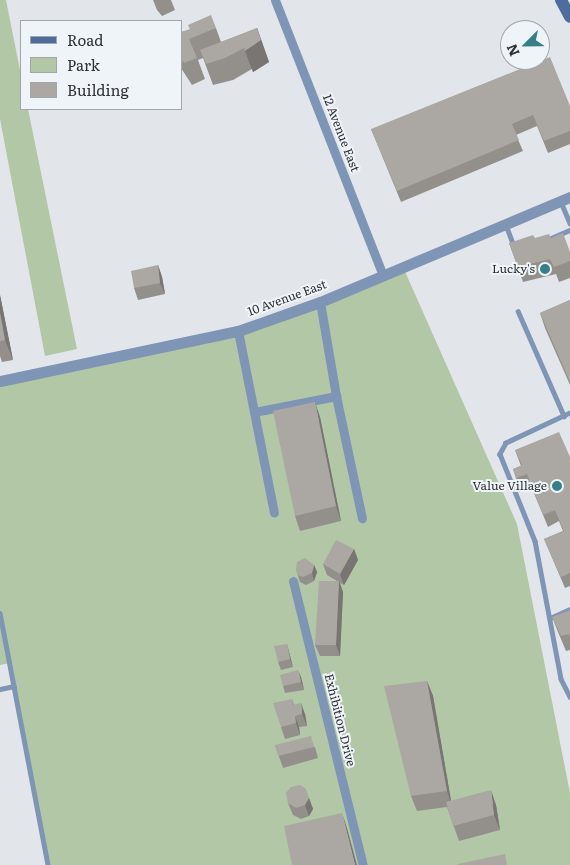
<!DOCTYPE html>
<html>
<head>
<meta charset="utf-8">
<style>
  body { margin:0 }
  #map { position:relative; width:570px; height:865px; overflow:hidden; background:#e2e6eb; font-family:Literata,serif }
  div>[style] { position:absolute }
  .green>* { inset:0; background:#b1c7a6 }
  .service>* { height:4.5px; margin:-2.25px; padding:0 2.25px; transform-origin:2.25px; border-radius:2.25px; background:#7e95b6 }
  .minor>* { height:9px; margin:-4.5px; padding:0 4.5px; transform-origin:4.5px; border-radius:4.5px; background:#7e95b6 }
  .tertiary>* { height:11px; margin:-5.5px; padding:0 5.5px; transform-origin:5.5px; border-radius:5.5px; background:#7e95b6 }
  .secondary>* { height:12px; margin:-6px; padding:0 6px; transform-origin:6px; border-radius:6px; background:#4d6e9d }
  .wall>* { inset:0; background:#93908c }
  .shaded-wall>* { inset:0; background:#787572 }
  .building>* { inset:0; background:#aba7a3 }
  .dots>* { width:14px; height:14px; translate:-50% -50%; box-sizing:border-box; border:2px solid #eff4f8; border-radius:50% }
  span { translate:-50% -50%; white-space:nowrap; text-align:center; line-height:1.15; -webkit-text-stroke:4px #eff4f8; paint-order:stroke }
  .street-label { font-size:12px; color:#2f3133 }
  .poi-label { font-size:12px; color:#2f3133 }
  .right { translate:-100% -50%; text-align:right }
  .legend { position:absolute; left:20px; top:20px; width:162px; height:90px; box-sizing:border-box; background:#eff4f8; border:1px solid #a2a6a9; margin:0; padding:6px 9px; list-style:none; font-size:15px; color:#2f3133 }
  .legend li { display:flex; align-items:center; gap:10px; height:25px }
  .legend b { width:25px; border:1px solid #a2a6a9 }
  .north { position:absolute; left:500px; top:20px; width:50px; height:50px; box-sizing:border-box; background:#eff4f8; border:1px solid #a2a6a9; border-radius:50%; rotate:247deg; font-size:14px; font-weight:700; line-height:20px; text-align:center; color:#2f3133 }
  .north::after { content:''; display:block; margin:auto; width:18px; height:22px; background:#377f88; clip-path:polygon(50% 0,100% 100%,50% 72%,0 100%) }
</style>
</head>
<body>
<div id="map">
  <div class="green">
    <i style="clip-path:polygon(0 0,6px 0,21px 75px,21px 109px,28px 109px,77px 349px,45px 356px,0 119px)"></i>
    <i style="clip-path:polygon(403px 267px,517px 524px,570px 793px,570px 865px,48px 865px,10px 663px,0 665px,0 382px,236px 334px)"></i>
  </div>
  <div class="service">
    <i style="left:561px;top:202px;width:23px;rotate:67deg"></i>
    <i style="left:506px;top:225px;width:22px;rotate:69deg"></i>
    <i style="left:551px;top:238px;width:21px;rotate:-23deg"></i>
    <i style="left:518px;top:311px;width:115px;rotate:66.3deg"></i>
    <i style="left:570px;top:413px;width:71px;rotate:154.9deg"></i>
    <i style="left:506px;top:443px;width:13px;rotate:119deg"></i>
    <i style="left:500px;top:454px;width:94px;rotate:68.1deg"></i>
    <i style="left:535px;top:541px;width:140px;rotate:79.3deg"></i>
    <i style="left:561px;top:679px;width:20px;rotate:63deg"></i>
    <i style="left:0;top:613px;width:257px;rotate:79.2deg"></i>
    <i style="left:550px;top:618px;width:22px;rotate:-24deg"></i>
    <i style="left:0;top:689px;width:14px;rotate:-12deg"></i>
  </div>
  <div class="minor">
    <i style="left:275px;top:0;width:295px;rotate:68.6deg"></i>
    <i style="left:320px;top:302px;width:95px;rotate:80.3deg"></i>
    <i style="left:336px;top:396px;width:125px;rotate:78deg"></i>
    <i style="left:238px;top:331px;width:185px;rotate:78.8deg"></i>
    <i style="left:254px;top:412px;width:84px;rotate:-11deg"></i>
    <i style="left:293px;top:581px;width:292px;rotate:76.2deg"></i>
  </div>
  <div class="tertiary">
    <i style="left:0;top:381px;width:243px;rotate:-11.9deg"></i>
    <i style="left:238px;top:331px;width:87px;rotate:-19.5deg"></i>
    <i style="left:320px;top:302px;width:271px;rotate:-22.8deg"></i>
  </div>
  <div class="secondary">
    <i style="left:561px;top:0;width:19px;rotate:62deg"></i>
  </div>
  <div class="wall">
    <i style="clip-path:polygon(153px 0,171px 0,175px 10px,162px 16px,157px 10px)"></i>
    <i style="clip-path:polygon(216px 28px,221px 42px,257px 28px,269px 62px,253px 72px,252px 69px,233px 80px,213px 85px,203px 58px,198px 60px,205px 79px,192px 85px,181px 68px,181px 32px)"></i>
    <i style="clip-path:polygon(570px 106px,570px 144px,548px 153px,537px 126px,516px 135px,523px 151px,401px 202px,371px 129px)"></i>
    <i style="clip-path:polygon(535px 238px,551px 238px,570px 252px,570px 278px,559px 282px,556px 274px,523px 282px,509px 243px)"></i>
    <i style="clip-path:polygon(158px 265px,162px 277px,165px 294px,138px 300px,134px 288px)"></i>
    <i style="clip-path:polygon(0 295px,13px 360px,2px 362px,0 356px)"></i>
    <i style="clip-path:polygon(570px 300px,570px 385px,545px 328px,540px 313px)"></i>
    <i style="clip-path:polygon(320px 417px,341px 521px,300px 531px,295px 516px)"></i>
    <i style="clip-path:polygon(515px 450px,570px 457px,570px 586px,565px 588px,544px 539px,563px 531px,559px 521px,548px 527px,531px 486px,520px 490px,513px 469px,521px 466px)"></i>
    <i style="clip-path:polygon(354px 549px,358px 560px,344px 585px,340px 583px,343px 592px,340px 656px,320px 656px,315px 645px,337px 581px,327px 575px,323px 564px)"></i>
    <i style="clip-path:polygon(314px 565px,317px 572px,314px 581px,306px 585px,300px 582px,296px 569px)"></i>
    <i style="clip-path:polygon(570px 610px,570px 650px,566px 651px,558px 632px,552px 617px)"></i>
    <i style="clip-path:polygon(287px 644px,289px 652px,293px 667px,281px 670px,278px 662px)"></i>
    <i style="clip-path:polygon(301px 677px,304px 690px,285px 693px,283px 686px)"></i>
    <i style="clip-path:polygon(427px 681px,433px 696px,451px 801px,496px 805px,500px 830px,459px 841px,447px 807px,417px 811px,411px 796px)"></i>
    <i style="clip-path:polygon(292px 699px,294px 705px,305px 714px,307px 726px,299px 727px,300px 735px,285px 739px,281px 727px)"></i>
    <i style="clip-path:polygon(275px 745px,315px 747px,318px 758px,283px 768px)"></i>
    <i style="clip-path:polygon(305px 788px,313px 809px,309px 816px,301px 819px,293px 815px,288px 803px)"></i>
  </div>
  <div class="shaded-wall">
    <i style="clip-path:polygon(257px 28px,269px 62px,253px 72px,245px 51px)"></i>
    <i style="clip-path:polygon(158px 265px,162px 277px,165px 294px,160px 283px)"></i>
    <i style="clip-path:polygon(0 295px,13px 360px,5px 340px,0 313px)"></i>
    <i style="clip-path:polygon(315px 402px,320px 417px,341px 521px,336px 506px)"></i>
    <i style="clip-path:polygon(354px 549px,358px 560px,344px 585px,340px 574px)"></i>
    <i style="clip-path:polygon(314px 565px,317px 572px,314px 581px,312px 573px)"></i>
    <i style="clip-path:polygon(339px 581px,343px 592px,340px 656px,336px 645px)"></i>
    <i style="clip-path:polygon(287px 644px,289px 652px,293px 667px,290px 659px)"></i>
    <i style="clip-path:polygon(298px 670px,301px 677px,304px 690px,301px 682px)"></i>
    <i style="clip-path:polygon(427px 681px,433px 696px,452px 806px,447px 791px)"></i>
    <i style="clip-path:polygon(301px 703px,305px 714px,307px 726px,302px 714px)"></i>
    <i style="clip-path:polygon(295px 716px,299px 727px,300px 735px,296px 723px)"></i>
    <i style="clip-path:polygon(491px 790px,496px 805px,500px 830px,494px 815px)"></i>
    <i style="clip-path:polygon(309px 798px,313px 809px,309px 816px,305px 805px)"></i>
    <i style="clip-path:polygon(342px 813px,347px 828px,357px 865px,355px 865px)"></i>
  </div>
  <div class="building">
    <i style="clip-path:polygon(211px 15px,216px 28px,189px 39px,197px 58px,184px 63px,181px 59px,181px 32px,190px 29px,188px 25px)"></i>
    <i style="clip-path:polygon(257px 28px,261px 40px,245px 51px,244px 48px,225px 58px,206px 64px,200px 50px)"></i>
    <i style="clip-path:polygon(550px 57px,570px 106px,570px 131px,544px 141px,533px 115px,512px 124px,519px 140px,397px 191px,371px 129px)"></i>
    <i style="clip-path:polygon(563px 233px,570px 252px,570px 261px,554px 267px,550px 259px,518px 267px,509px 243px,533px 235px,535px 238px,549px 234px,551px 238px)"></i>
    <i style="clip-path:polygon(158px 265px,160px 283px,134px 288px,131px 271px)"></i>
    <i style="clip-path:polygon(570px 300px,570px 382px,540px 313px)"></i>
    <i style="clip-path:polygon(0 313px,5px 340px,0 341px)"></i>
    <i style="clip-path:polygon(315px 402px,336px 506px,295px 516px,273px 411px)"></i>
    <i style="clip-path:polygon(559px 432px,570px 457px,570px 573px,561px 577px,544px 539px,564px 531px,555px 510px,543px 515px,527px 474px,516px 478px,513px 469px,522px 465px,515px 450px)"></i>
    <i style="clip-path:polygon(336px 540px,354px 549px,340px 574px,323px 564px)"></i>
    <i style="clip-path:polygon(305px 558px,314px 565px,312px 573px,303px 577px,298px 575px,296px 569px,297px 562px)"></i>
    <i style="clip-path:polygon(319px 581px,339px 581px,336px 645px,315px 645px)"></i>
    <i style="clip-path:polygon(570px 610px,570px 638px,569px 634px,561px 636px,552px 617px)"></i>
    <i style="clip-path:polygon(287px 644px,290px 659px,278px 662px,274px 646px)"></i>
    <i style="clip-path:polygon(298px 670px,301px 682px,283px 686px,280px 675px)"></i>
    <i style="clip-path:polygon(427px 681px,447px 791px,411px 796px,384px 686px)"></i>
    <i style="clip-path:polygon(292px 699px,293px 705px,301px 703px,302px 714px,295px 716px,296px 723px,281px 727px,273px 703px)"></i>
    <i style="clip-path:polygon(311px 736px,314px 747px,278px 756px,275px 745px)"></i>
    <i style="clip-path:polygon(300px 785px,305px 788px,309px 798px,305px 805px,296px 808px,288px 803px,286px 793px,291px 787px)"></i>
    <i style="clip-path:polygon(491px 790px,494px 815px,453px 826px,446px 802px)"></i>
    <i style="clip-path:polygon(342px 813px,355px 865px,292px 865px,284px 826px)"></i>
    <i style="clip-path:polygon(505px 854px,507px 865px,458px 865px,458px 864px)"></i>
  </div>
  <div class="dots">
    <i style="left:545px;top:269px;background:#377f88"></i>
    <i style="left:557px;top:486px;background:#377f88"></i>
  </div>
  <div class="street-label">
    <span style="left:341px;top:133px;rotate:69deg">12 Avenue East</span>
    <span style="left:287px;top:298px;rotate:-20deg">10 Avenue East</span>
    <span style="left:340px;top:720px;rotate:76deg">Exhibition Drive</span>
  </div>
  <div class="poi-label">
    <span class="right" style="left:535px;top:269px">Lucky's</span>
    <span class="right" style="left:547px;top:486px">Value Village</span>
  </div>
  <ul class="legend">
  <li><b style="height:6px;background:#4d6e9d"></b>Road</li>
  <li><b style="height:14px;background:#b1c7a6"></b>Park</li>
  <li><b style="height:14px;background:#aba7a3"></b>Building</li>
  </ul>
  <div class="north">N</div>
</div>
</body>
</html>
